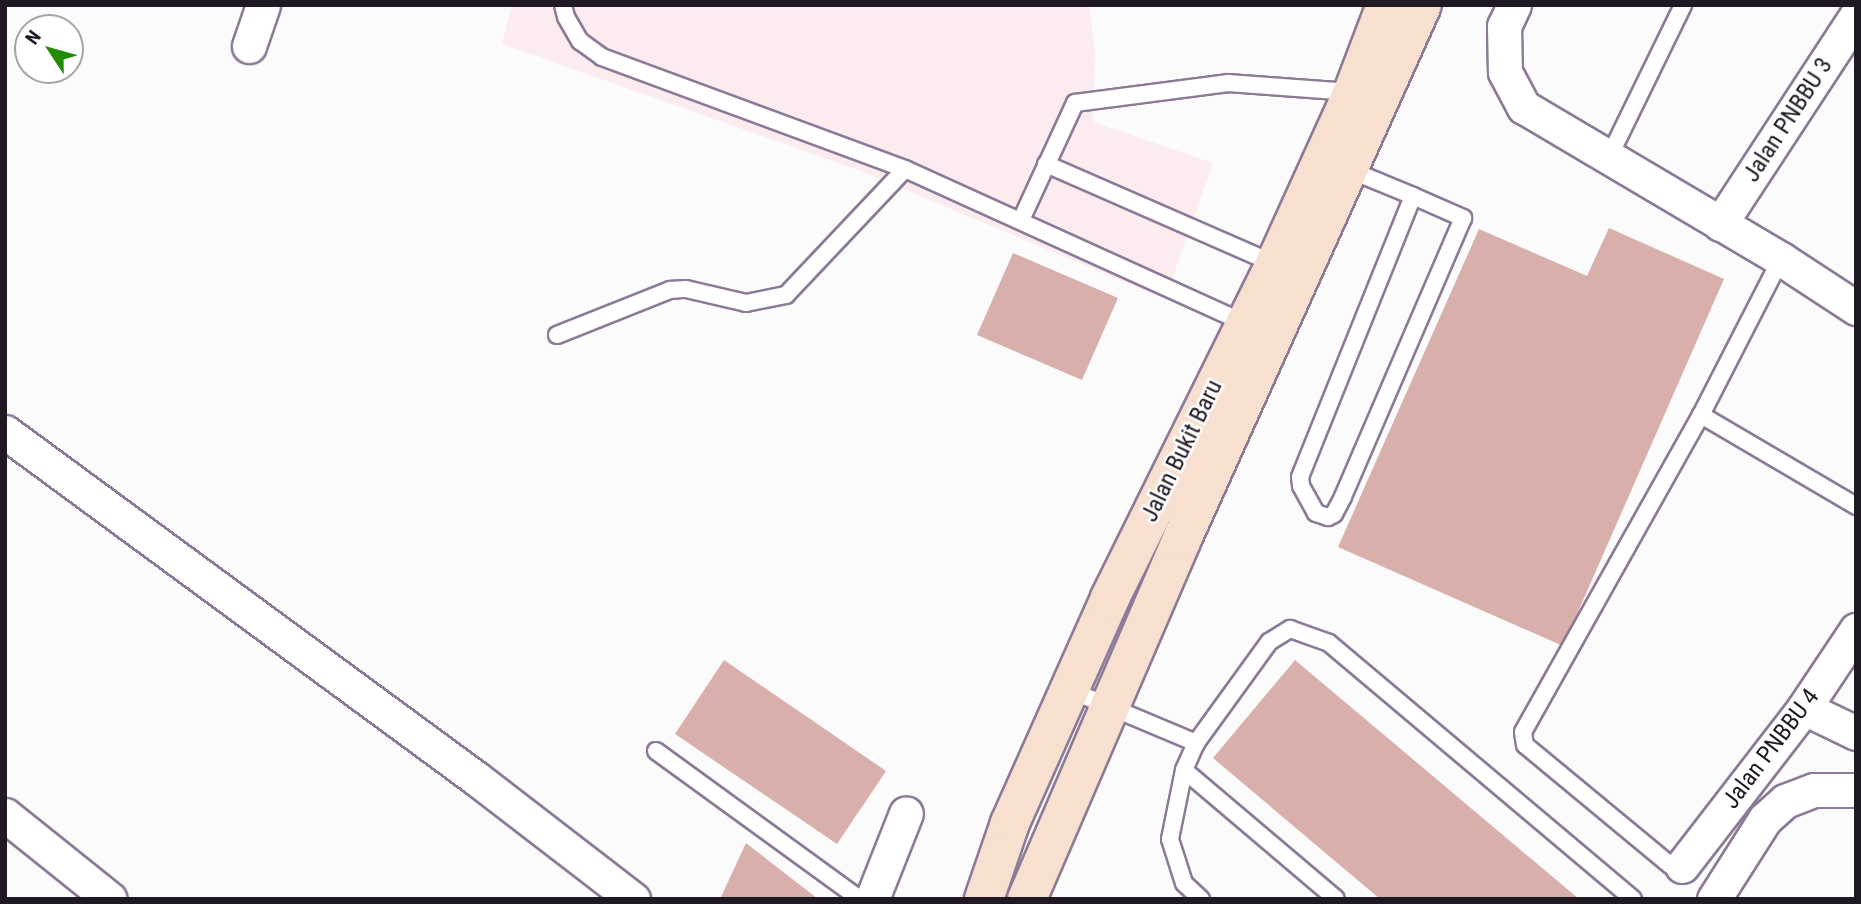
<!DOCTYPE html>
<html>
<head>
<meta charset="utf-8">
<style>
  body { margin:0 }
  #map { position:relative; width:1861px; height:904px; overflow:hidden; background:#fbfbfb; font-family:"Roboto Condensed",sans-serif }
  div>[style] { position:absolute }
  .education>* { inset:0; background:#fcecf0 }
  .building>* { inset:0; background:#d8afab }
  .roads { filter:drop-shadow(2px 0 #8c7a96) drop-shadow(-2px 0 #8c7a96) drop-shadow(0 2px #8c7a96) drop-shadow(0 -2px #8c7a96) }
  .service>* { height:16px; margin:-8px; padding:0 8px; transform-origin:8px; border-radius:8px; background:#fff }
  .minor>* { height:33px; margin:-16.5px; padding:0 16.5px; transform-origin:16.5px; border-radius:16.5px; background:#fff }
  .secondary>* { height:38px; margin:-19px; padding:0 19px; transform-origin:19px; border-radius:19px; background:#f7e0d0 }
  span { translate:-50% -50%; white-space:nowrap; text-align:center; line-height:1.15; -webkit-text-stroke:5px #fff; paint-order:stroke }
  .street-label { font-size:24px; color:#201924 }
  .frame { position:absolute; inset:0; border:7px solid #201924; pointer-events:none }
  .north { position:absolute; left:14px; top:14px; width:70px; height:70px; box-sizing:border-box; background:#fff; border:2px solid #a6a3a7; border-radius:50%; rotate:306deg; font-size:19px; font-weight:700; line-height:28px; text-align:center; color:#201924 }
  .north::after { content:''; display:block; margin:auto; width:24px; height:32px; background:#228a03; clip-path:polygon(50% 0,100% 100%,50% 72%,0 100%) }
</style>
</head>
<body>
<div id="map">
  <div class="education">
    <i style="clip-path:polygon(512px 5px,1089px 5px,1095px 52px,1093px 122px,1213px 163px,1165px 299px,858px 170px,502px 44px)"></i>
  </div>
  <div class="building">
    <i style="clip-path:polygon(1609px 228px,1724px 279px,1563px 646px,1338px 547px,1479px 229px,1587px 276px)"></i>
    <i style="clip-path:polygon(1013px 253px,1118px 298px,1082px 380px,977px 335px)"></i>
    <i style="clip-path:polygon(724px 660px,886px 771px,837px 844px,675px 734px)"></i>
    <i style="clip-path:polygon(1295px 660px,1579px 899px,1380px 899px,1213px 758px)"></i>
    <i style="clip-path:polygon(746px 843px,818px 899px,720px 899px)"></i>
  </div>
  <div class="roads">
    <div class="service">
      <i style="left:563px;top:5px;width:12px;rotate:76deg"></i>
      <i style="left:566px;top:17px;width:28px;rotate:60deg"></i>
      <i style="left:580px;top:41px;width:27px;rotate:36deg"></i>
      <i style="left:602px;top:57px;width:323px;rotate:20.3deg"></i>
      <i style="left:1609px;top:157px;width:169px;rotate:-64deg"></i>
      <i style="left:1046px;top:164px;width:250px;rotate:23.6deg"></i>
      <i style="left:1350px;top:170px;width:68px;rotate:22.4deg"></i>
      <i style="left:1413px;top:196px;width:55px;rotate:23.7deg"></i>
      <i style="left:1463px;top:218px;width:304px;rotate:113.3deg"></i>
      <i style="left:1343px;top:497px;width:19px;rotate:118deg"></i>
      <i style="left:1334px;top:514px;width:7px;rotate:153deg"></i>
      <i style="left:1328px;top:517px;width:13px;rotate:-162deg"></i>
      <i style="left:1316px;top:513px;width:31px;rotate:-119deg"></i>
      <i style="left:1301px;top:486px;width:9px;rotate:-96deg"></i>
      <i style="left:1300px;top:477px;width:303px;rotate:-68.1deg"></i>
      <i style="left:1021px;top:220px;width:129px;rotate:-65.2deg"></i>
      <i style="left:1075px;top:103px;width:155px;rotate:-7.4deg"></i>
      <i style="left:1229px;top:83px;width:124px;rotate:4.2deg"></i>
      <i style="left:557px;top:335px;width:122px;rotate:-21.7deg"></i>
      <i style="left:670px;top:290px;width:16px;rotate:-4deg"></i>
      <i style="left:686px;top:289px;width:62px;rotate:13.1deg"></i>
      <i style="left:746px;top:303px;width:41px;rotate:-11.3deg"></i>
      <i style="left:786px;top:295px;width:173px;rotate:-46.6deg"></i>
      <i style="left:905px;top:169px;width:373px;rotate:24.4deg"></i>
      <i style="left:1701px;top:415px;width:180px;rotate:30.4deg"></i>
      <i style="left:1070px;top:690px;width:137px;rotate:22.8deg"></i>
      <i style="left:656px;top:751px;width:252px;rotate:36deg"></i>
      <i style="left:1184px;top:770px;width:199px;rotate:40.3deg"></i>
      <i style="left:1682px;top:866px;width:12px;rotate:-175deg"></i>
      <i style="left:1670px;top:865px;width:188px;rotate:-140.4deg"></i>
      <i style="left:1525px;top:745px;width:13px;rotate:-99deg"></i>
      <i style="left:1523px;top:732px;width:364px;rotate:-60.7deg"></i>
      <i style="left:1701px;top:415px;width:175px;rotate:-62.9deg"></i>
      <i style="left:1201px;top:899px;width:23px;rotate:-137deg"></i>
      <i style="left:1184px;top:883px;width:46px;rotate:-107.7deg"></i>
      <i style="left:1170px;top:839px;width:70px;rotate:-78.5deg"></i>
      <i style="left:1184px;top:770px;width:30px;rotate:-66deg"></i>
      <i style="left:1196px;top:743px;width:125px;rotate:-54.1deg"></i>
      <i style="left:1269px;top:642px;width:25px;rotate:-32deg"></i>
      <i style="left:1290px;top:629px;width:41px;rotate:19.7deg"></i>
      <i style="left:1329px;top:643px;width:397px;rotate:40.1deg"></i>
    </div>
    <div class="minor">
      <i style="left:1514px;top:5px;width:23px;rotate:115deg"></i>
      <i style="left:1504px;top:26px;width:46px;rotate:88.8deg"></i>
      <i style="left:1505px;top:72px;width:40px;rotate:62deg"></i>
      <i style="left:1524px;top:107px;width:299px;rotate:30.6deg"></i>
      <i style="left:1781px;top:259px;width:90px;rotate:33.2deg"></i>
      <i style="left:249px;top:46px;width:43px;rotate:-71.1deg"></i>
      <i style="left:1720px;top:224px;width:249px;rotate:-56.8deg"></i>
      <i style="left:5px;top:432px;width:586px;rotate:36.32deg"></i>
      <i style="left:477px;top:779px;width:197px;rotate:37.6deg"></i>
      <i style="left:1804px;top:708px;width:58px;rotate:25.7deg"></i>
      <i style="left:5px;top:815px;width:134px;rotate:38.7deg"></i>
      <i style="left:1682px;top:866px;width:200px;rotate:-52.3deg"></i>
      <i style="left:1804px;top:708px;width:94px;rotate:-56.3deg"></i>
      <i style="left:872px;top:899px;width:92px;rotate:-68.4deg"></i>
      <i style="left:1714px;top:899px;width:95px;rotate:-57.5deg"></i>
      <i style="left:1765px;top:819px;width:27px;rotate:-42deg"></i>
      <i style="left:1785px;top:801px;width:31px;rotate:-21deg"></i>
      <i style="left:1814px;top:790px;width:42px"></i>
    </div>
    <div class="secondary">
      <i style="left:984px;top:899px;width:80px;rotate:-71.1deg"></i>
      <i style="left:1010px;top:823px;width:246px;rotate:-66deg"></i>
      <i style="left:1110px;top:598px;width:373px;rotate:-63.7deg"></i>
      <i style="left:1275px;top:264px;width:189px;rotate:-65.6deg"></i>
      <i style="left:1353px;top:92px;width:93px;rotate:-69.2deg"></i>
      <i style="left:1027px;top:899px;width:392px;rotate:-66.7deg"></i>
      <i style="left:1182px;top:539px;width:585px;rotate:-65.8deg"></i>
    </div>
  </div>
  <div class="street-label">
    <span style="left:1788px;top:120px;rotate:-57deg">Jalan PNBBU 3</span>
    <span style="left:1182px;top:451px;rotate:-64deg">Jalan Bukit Baru</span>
    <span style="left:1771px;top:749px;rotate:-53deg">Jalan PNBBU 4</span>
  </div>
  <div class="frame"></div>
  <div class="north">N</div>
</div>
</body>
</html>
